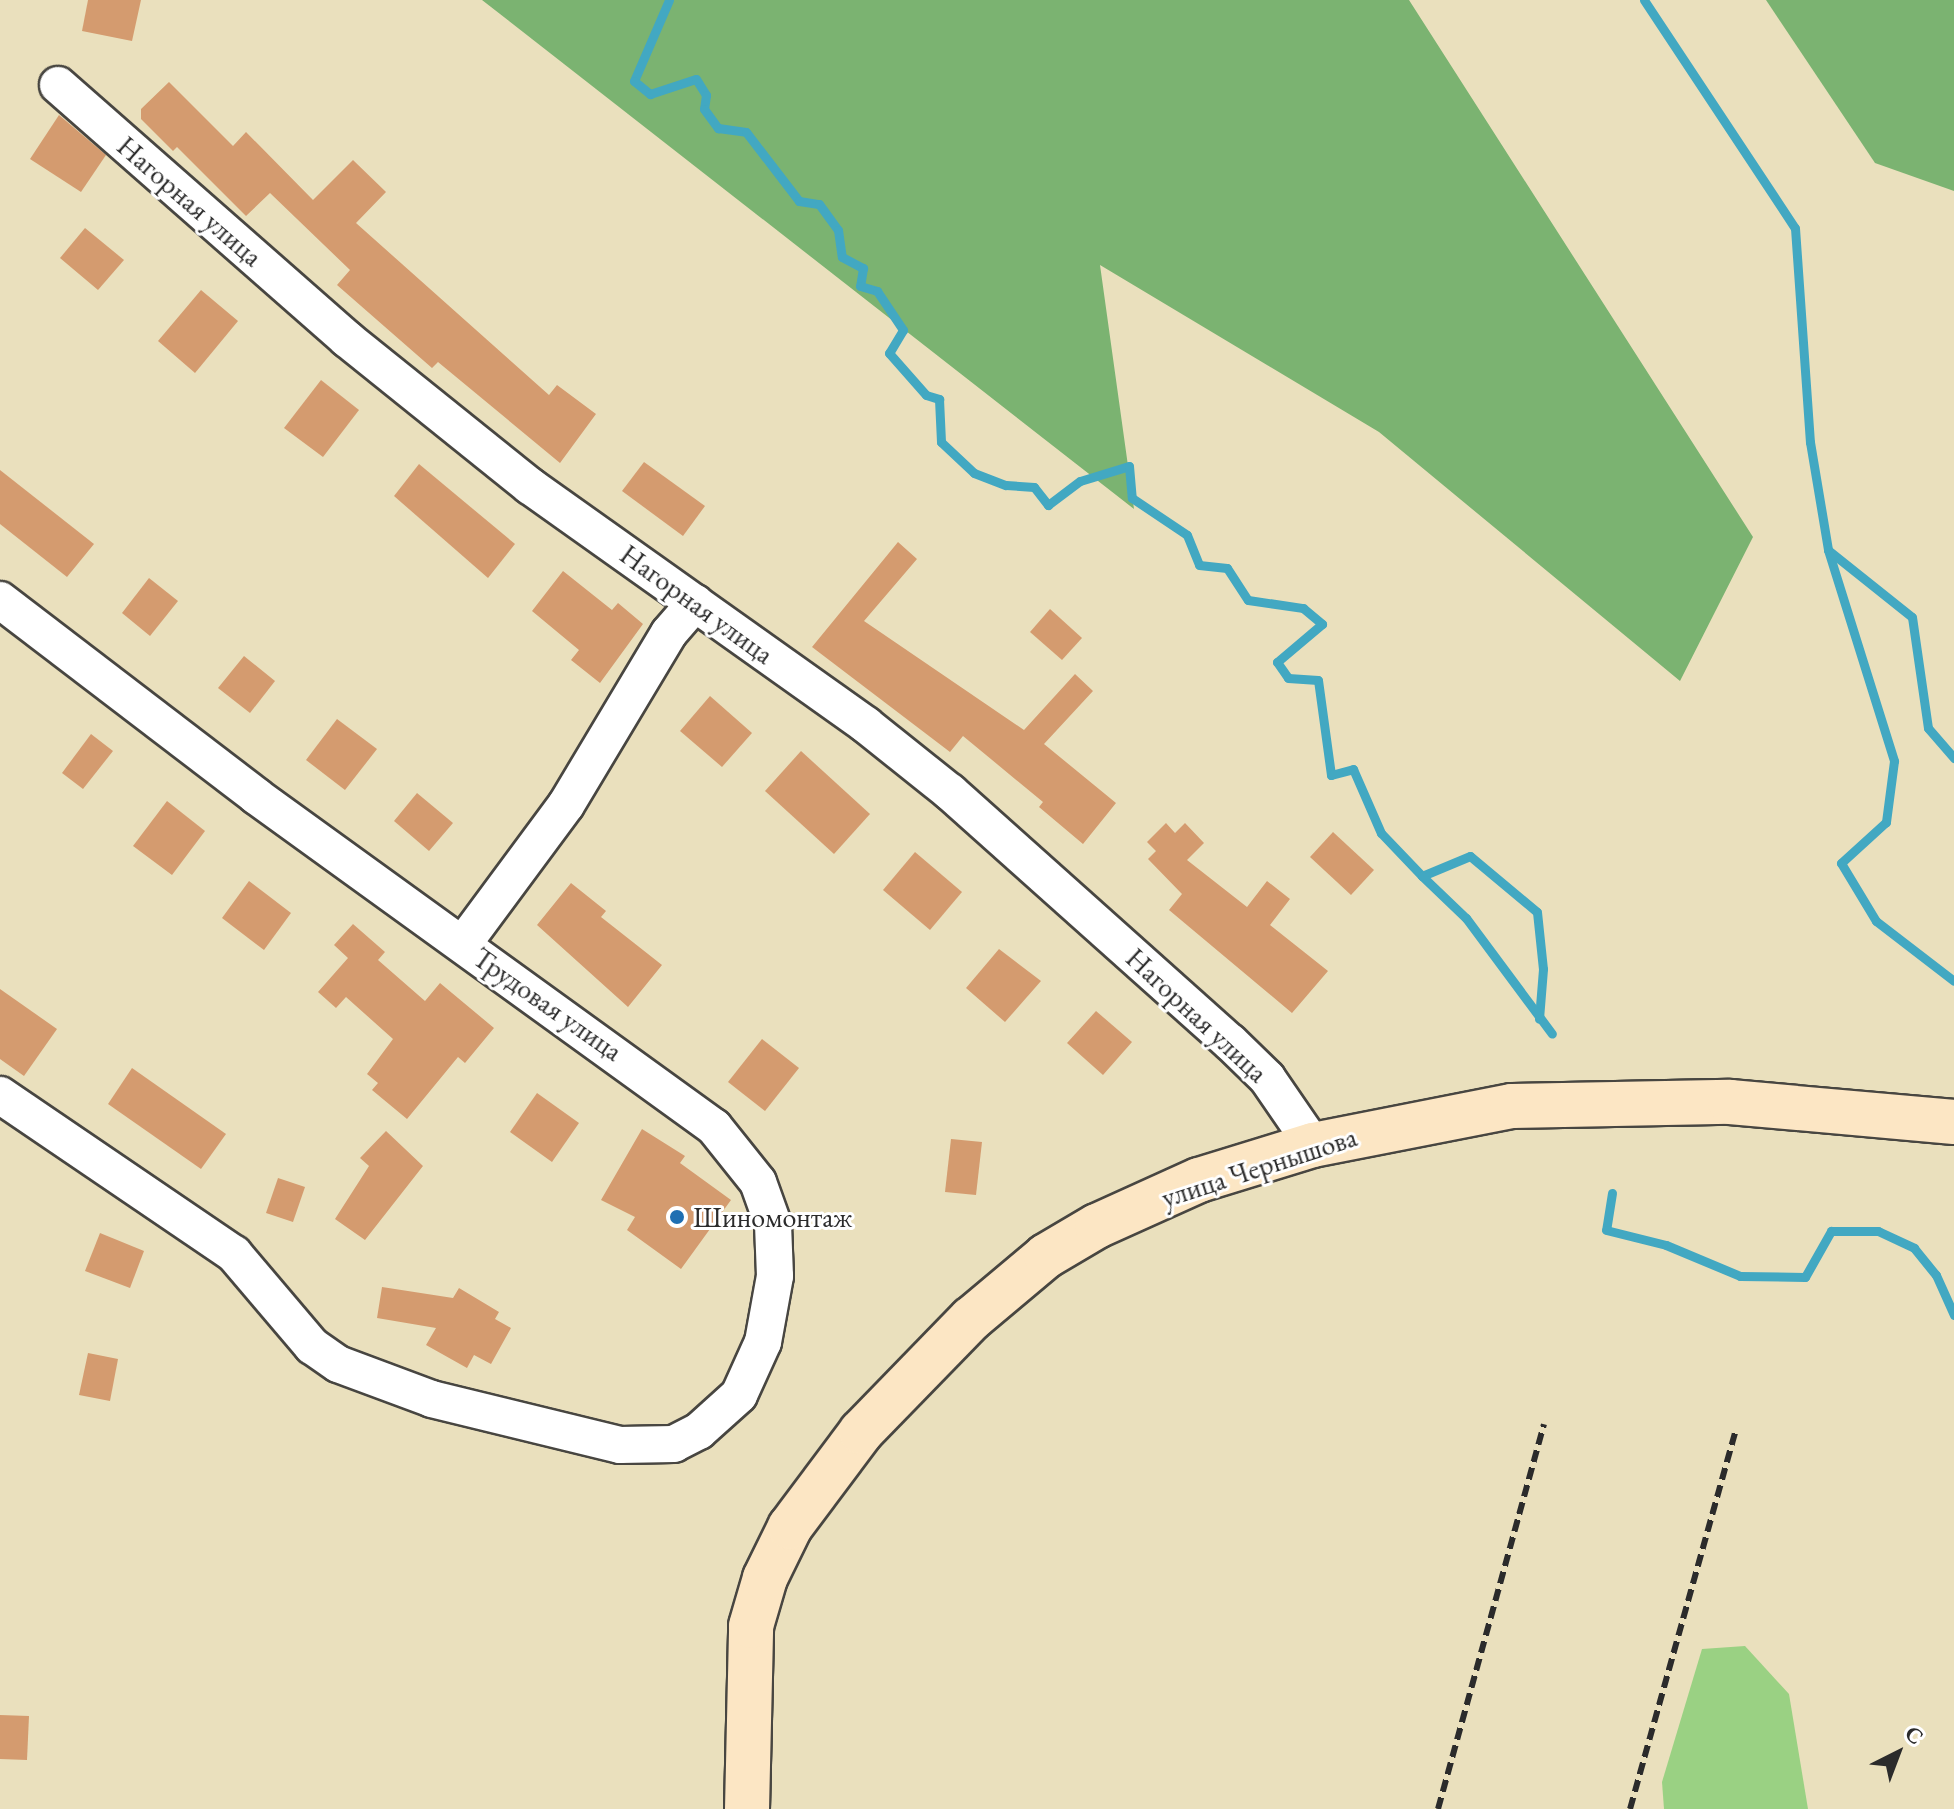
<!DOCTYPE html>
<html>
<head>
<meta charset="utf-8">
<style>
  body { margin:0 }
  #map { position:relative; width:1954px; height:1809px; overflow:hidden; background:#eae0bd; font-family:"EB Garamond",serif }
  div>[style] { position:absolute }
  .green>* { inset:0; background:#9ad183 }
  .forest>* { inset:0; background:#7bb371 }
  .stream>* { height:9px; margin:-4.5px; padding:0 4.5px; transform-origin:4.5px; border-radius:4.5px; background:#42a8c2 }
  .building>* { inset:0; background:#d49b6f }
  .roads { filter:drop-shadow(2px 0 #484641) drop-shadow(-2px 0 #484641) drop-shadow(0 2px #484641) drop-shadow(0 -2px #484641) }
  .street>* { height:36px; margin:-18px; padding:0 18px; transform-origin:18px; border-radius:18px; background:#fff }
  .secondary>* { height:44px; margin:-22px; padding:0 22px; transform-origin:22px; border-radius:22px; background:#fce6c4 }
  .rail>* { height:6px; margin-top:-3px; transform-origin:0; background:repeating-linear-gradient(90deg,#2b2b2b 0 12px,transparent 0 18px) }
  .dots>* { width:22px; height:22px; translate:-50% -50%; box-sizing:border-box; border:4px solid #fff; border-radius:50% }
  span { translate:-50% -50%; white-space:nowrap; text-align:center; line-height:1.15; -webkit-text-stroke:6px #fff; paint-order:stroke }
  .street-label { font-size:28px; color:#2b2b2b }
  .poi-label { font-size:28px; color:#2b2b2b }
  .left { translate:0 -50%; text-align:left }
  .north { position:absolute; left:1858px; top:1713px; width:80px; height:80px; -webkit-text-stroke:6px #fff; paint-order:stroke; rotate:42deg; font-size:22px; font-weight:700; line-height:32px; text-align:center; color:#2b2b2b }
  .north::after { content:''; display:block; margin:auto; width:28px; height:36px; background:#2b2b2b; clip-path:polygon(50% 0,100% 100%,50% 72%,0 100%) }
</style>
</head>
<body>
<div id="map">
  <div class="green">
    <i style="clip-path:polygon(1745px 1646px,1789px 1694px,1808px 1809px,1664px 1809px,1662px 1782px,1702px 1649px)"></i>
  </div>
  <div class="forest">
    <i style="clip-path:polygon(482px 0,1409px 0,1753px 537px,1680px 681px,1379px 432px,1100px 265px,1134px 509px)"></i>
    <i style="clip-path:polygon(1766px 0,1954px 0,1954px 191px,1875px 163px)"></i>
  </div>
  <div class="stream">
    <i style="left:669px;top:0;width:88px;rotate:113.4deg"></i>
    <i style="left:634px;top:81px;width:21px;rotate:39deg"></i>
    <i style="left:650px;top:94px;width:48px;rotate:-18.1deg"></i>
    <i style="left:696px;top:79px;width:19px;rotate:58deg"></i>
    <i style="left:706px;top:95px;width:14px;rotate:98deg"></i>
    <i style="left:704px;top:109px;width:24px;rotate:54deg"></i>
    <i style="left:718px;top:128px;width:28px;rotate:8deg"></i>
    <i style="left:746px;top:132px;width:87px;rotate:52.5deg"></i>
    <i style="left:799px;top:201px;width:20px;rotate:9deg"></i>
    <i style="left:819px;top:204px;width:32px;rotate:54deg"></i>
    <i style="left:838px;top:230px;width:27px;rotate:82deg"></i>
    <i style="left:842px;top:257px;width:24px;rotate:28deg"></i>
    <i style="left:863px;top:268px;width:18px;rotate:99deg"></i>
    <i style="left:860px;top:286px;width:18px;rotate:16deg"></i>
    <i style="left:877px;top:291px;width:47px;rotate:56.3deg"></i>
    <i style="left:903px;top:330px;width:27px;rotate:121deg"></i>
    <i style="left:889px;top:353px;width:56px;rotate:48.6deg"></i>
    <i style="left:926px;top:395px;width:14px;rotate:17deg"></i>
    <i style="left:939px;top:399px;width:43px;rotate:87.3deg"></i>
    <i style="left:941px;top:442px;width:45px;rotate:43.2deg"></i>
    <i style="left:974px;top:473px;width:34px;rotate:21deg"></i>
    <i style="left:1006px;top:485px;width:28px;rotate:4deg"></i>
    <i style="left:1034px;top:487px;width:23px;rotate:52deg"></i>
    <i style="left:1048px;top:505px;width:40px;rotate:-37deg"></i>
    <i style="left:1080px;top:481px;width:51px;rotate:-17deg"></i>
    <i style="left:1129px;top:466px;width:32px;rotate:85deg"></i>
    <i style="left:1132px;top:498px;width:66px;rotate:33.9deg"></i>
    <i style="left:1187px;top:535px;width:32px;rotate:68deg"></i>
    <i style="left:1199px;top:565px;width:28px;rotate:6deg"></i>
    <i style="left:1227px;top:568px;width:38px;rotate:57deg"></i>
    <i style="left:1248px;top:600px;width:56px;rotate:8.3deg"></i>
    <i style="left:1303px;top:608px;width:25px;rotate:40deg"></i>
    <i style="left:1322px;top:624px;width:59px;rotate:139.8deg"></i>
    <i style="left:1277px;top:662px;width:19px;rotate:55deg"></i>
    <i style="left:1288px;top:678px;width:30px;rotate:4deg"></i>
    <i style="left:1318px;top:680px;width:96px;rotate:82.2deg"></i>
    <i style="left:1331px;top:775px;width:23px;rotate:-15deg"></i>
    <i style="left:1353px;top:769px;width:70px;rotate:66.4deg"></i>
    <i style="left:1381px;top:833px;width:59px;rotate:46.4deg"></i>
    <i style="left:1422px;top:876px;width:52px;rotate:-22.6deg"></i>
    <i style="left:1470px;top:856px;width:87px;rotate:39.9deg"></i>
    <i style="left:1537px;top:912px;width:57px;rotate:84deg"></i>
    <i style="left:1543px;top:969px;width:50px;rotate:94.6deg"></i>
    <i style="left:1644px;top:0;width:273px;rotate:56.5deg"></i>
    <i style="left:1795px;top:228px;width:215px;rotate:86deg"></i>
    <i style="left:1810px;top:442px;width:109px;rotate:80.5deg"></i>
    <i style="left:1828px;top:550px;width:221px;rotate:72.6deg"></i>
    <i style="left:1894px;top:761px;width:62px;rotate:97.5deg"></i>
    <i style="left:1886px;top:822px;width:61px;rotate:137.7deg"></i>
    <i style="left:1841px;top:863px;width:68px;rotate:58.9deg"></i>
    <i style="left:1876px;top:921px;width:98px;rotate:37.6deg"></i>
    <i style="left:1828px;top:550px;width:107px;rotate:38.6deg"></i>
    <i style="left:1912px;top:617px;width:112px;rotate:81.8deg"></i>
    <i style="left:1928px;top:728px;width:40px;rotate:49deg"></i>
    <i style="left:1422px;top:876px;width:61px;rotate:43.7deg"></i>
    <i style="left:1466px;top:918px;width:144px;rotate:53.4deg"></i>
    <i style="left:1612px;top:1193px;width:37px;rotate:99deg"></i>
    <i style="left:1606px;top:1230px;width:62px;rotate:14deg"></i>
    <i style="left:1666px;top:1245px;width:80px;rotate:22.7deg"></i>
    <i style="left:1740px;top:1276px;width:65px;rotate:0.9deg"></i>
    <i style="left:1805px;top:1277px;width:53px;rotate:-60.5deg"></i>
    <i style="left:1831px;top:1231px;width:47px"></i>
    <i style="left:1878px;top:1231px;width:40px;rotate:25deg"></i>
    <i style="left:1914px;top:1248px;width:35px;rotate:51deg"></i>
    <i style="left:1936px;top:1275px;width:44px;rotate:65.8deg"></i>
  </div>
  <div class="building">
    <i style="clip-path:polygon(88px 0,141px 0,132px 41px,82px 31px)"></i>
    <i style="clip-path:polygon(169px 82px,233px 146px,246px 132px,313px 200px,353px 160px,386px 192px,356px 223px,549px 395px,557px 385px,596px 414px,560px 463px,438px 362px,432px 368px,337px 285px,350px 270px,270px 193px,246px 216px,177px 147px,173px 151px,141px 119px,141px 109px)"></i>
    <i style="clip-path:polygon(59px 115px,106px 155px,81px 192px,30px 159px)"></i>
    <i style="clip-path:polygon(85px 228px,124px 260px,98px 290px,60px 258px)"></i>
    <i style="clip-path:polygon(201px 290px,238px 321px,195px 373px,158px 341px)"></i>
    <i style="clip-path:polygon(321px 380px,359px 410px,323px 457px,284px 428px)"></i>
    <i style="clip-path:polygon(644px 462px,705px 506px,683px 536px,622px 491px)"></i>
    <i style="clip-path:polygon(419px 464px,515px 544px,488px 578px,394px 496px)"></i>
    <i style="clip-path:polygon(0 470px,94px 544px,67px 577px,0 524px)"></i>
    <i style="clip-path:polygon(898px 542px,917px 559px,864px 621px,1024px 730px,1075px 674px,1093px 691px,1044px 744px,1116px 803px,1083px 844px,1039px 807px,1043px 802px,963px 736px,950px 752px,812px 647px)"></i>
    <i style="clip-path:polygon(563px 571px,612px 610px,618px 603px,643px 624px,600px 683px,571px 660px,579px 650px,532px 611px)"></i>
    <i style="clip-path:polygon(149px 578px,178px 601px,150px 636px,122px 613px)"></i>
    <i style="clip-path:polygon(1050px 609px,1082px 638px,1062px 660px,1030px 632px)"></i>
    <i style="clip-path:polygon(244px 656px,275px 681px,250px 713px,218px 688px)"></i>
    <i style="clip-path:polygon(710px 696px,752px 733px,722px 767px,680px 731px)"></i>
    <i style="clip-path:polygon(337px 719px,377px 749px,345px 790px,306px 760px)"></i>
    <i style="clip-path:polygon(91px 734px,113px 751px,83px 789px,62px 773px)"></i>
    <i style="clip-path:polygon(801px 751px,870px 814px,834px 854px,765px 791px)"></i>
    <i style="clip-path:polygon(417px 793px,453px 823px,429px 851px,394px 821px)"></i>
    <i style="clip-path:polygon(167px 801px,205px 831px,172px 875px,133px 846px)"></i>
    <i style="clip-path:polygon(1166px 823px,1175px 833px,1185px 823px,1204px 843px,1187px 860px,1247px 907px,1267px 881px,1290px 899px,1270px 925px,1328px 971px,1292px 1013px,1169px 910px,1182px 894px,1148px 859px,1156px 851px,1147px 842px)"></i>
    <i style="clip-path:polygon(1333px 832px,1374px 870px,1351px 895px,1310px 857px)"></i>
    <i style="clip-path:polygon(915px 852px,962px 892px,930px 930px,883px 890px)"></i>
    <i style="clip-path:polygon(249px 881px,291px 913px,264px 950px,222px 918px)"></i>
    <i style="clip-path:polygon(571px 883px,606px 911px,601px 917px,662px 965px,628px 1007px,537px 925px)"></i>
    <i style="clip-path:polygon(353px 924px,385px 952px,378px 960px,425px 1001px,440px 983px,494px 1028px,465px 1063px,458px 1057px,407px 1119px,372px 1090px,378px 1083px,367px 1074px,393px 1039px,346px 997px,336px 1008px,318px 992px,348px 958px,334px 945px)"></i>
    <i style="clip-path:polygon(999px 949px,1041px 981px,1005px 1022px,966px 988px)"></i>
    <i style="clip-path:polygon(0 989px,57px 1029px,24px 1076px,0 1059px)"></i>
    <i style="clip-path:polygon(1096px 1011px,1132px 1042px,1103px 1075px,1067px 1043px)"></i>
    <i style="clip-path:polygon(762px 1039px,799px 1068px,765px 1111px,728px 1082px)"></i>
    <i style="clip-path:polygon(132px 1068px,226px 1134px,201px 1169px,108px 1104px)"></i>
    <i style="clip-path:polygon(537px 1093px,579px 1123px,552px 1162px,510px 1132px)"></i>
    <i style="clip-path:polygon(642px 1129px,685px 1156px,680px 1163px,731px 1200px,681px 1269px,627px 1230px,635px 1217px,601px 1200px)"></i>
    <i style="clip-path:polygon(386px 1131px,423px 1166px,365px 1240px,335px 1219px,369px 1166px,360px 1158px)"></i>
    <i style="clip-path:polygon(951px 1139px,982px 1142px,976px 1195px,945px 1192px)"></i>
    <i style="clip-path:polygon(278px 1178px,305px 1187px,293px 1222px,266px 1213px)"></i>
    <i style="clip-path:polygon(100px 1233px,144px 1251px,130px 1288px,85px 1271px)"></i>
    <i style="clip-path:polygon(382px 1287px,453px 1298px,459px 1288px,499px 1312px,495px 1319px,511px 1328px,491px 1364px,474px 1355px,467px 1368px,426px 1345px,436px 1328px,377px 1318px)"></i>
    <i style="clip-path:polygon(88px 1353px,118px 1359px,110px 1401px,79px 1395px)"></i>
    <i style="clip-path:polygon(0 1715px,29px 1716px,27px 1760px,0 1759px)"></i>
  </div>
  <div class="roads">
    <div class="street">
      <i style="left:58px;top:85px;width:385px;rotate:41.3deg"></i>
      <i style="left:347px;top:339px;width:235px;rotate:38.8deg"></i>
      <i style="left:530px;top:486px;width:412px;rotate:35.4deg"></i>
      <i style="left:866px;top:725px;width:107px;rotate:38.6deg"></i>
      <i style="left:950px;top:792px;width:375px;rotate:41.8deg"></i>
      <i style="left:1230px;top:1042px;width:52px;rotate:44.2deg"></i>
      <i style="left:1267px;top:1078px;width:81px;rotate:55.5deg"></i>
      <i style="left:0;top:600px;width:322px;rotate:37.4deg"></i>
      <i style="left:256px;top:796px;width:565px;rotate:35.86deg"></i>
      <i style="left:714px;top:1127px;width:70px;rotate:51.3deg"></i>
      <i style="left:758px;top:1182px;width:45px;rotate:70.3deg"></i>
      <i style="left:773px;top:1224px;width:52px;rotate:87.8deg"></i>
      <i style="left:775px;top:1276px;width:67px;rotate:100.3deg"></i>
      <i style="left:763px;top:1342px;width:58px;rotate:114.4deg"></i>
      <i style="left:739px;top:1395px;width:54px;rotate:138deg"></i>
      <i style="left:699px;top:1431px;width:28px;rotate:153deg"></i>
      <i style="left:674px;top:1444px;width:54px;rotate:178.9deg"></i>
      <i style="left:620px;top:1445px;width:194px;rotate:-166.3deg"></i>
      <i style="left:432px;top:1399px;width:100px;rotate:-159.6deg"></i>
      <i style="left:338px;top:1364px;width:32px;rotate:-145deg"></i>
      <i style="left:312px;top:1346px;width:121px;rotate:-130.3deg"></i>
      <i style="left:234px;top:1254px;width:283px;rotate:-145.8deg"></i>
      <i style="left:463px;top:944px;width:173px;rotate:-53.5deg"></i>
      <i style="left:566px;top:805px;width:200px;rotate:-59.1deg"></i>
      <i style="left:669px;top:633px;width:40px;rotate:-49deg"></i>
    </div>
    <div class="secondary">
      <i style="left:747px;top:1809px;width:183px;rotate:-88.7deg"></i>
      <i style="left:751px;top:1626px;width:50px;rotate:-73.7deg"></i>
      <i style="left:765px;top:1578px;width:57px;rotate:-63.9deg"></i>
      <i style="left:790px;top:1527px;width:119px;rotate:-53.2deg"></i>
      <i style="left:861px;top:1432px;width:158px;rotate:-45.8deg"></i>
      <i style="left:971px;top:1319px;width:98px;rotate:-40deg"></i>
      <i style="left:1046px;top:1256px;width:59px;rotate:-30.5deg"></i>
      <i style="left:1097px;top:1226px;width:112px;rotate:-24.3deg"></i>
      <i style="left:1199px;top:1180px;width:119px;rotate:-17.1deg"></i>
      <i style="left:1313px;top:1145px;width:203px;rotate:-11.1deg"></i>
      <i style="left:1512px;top:1106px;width:218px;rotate:-1.1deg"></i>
      <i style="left:1730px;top:1102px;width:225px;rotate:5.1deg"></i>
    </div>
  </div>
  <div class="rail">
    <i style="left:1438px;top:1809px;width:399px;rotate:-74.6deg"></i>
    <i style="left:1630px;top:1809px;width:391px;rotate:-74.4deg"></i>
  </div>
  <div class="dots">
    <i style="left:677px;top:1217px;background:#1f6fb2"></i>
  </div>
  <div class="street-label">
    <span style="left:190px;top:201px;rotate:41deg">Нагорная улица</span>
    <span style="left:697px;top:604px;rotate:36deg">Нагорная улица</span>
    <span style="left:548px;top:1004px;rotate:35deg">Трудовая улица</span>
    <span style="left:1197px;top:1015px;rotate:43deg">Нагорная улица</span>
    <span style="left:1259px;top:1167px;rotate:-18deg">улица Чернышова</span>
  </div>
  <div class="poi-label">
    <span class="left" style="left:693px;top:1217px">Шиномонтаж</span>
  </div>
  <div class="north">С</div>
</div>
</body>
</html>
